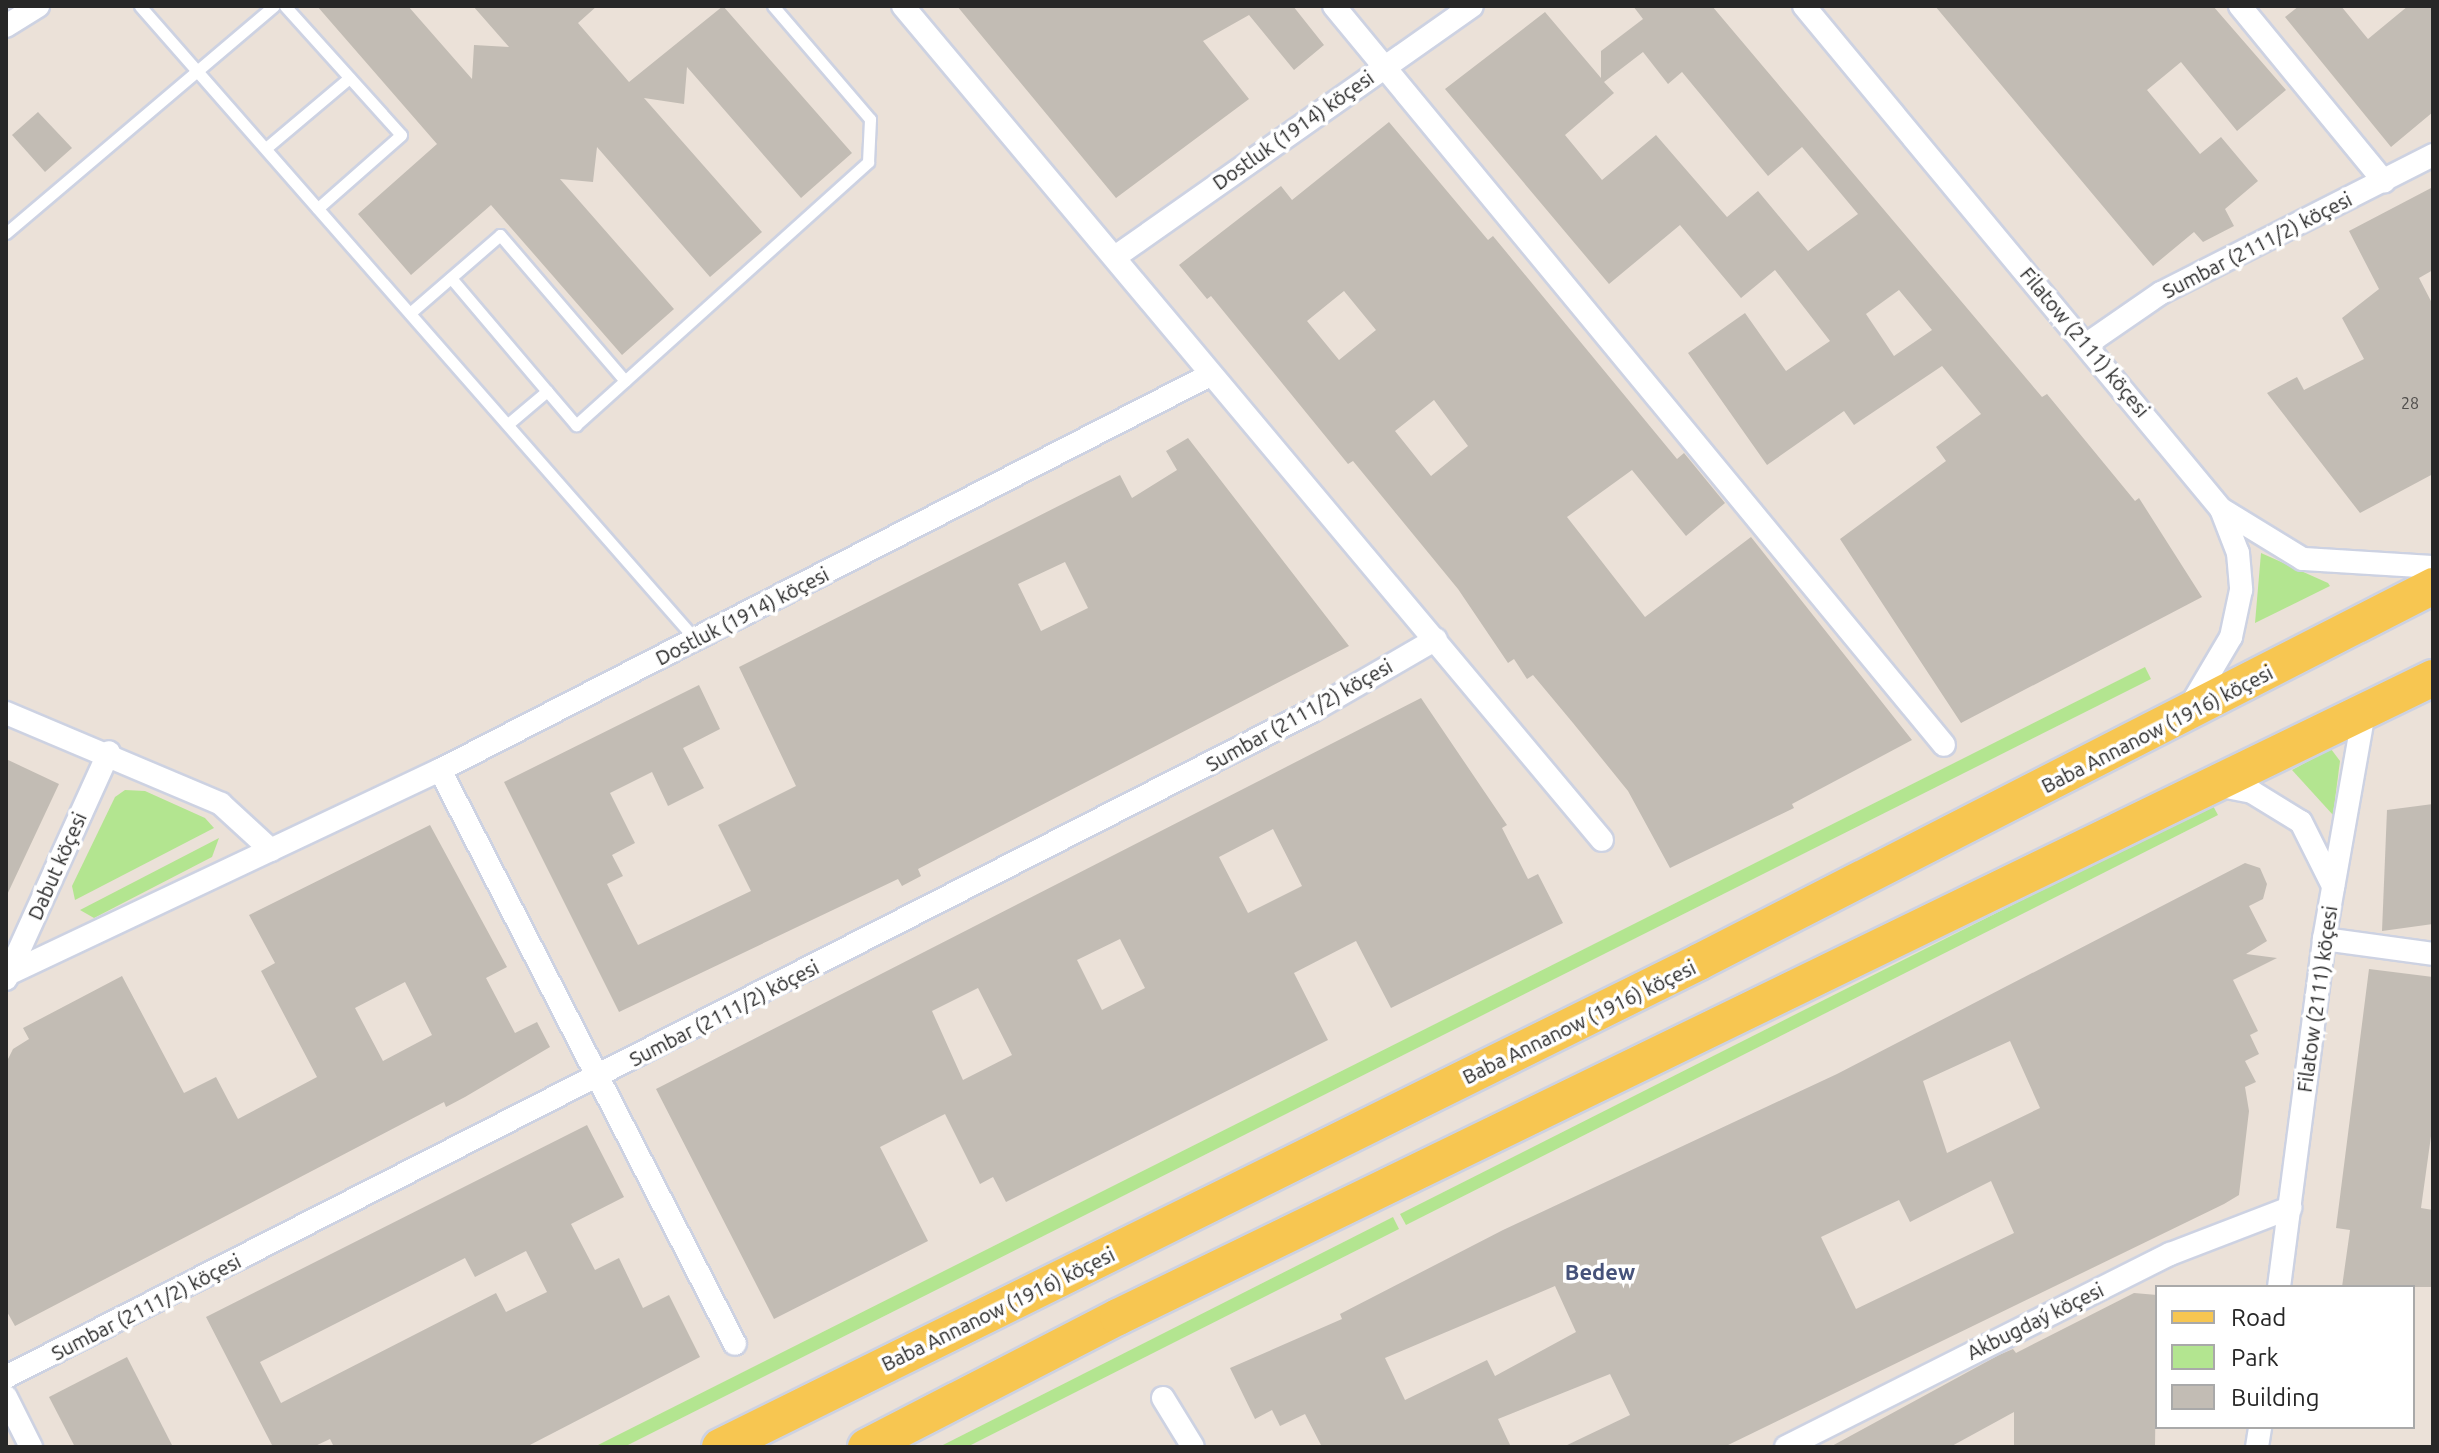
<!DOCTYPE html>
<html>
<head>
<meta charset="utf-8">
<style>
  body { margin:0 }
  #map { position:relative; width:2439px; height:1453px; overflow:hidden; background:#ebe1d8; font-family:Ubuntu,sans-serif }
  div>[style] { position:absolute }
  .green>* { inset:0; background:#b3e590 }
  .building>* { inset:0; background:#c2bcb4 }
  .roads { filter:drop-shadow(2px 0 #cdd2e2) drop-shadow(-2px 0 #cdd2e2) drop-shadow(0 2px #cdd2e2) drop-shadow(0 -2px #cdd2e2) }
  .service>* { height:11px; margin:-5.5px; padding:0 5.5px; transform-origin:5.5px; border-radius:5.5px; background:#fff }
  .minor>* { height:22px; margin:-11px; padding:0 11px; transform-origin:11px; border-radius:11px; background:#fff }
  .primary>* { height:36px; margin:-18px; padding:0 18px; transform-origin:18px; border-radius:18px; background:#f7c651 }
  span { translate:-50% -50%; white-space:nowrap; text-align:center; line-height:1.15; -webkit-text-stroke:7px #fff; paint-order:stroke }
  .number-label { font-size:16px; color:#4e4c4a }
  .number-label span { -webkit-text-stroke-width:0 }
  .street-label { font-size:20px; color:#272727 }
  .neighbourhood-label { font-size:22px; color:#46527a; font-weight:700 }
  .frame { position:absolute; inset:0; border:8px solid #272727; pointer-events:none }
  .legend { position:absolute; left:2155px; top:1285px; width:260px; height:144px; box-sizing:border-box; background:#fff; border:2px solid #a9a9a9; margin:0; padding:10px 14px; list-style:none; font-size:24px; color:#272727 }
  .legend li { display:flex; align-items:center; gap:16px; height:40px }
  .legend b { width:40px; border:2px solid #a9a9a9 }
</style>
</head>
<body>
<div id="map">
  <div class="green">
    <i style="clip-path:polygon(2261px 553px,2328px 583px,2330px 586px,2255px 623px)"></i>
    <i style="clip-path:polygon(2145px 667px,2151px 679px,624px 1447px,594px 1447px)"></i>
    <i style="clip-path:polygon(2331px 749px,2340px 761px,2333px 815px,2292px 770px)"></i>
    <i style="clip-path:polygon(145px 791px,205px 818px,214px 828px,75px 900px,72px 886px,115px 797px,125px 790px)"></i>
    <i style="clip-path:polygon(2212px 804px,2218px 815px,1406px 1225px,1400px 1214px)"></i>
    <i style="clip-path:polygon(219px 838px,212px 857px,94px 918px,80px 910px)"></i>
    <i style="clip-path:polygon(1393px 1217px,1399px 1229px,967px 1447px,939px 1447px)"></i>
  </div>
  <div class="building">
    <i style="clip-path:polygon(317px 6px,408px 6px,472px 79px,474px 45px,509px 47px,473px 6px,597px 6px,578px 23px,629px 82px,723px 6px,852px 153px,801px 198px,687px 67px,684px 104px,644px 98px,762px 232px,710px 277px,597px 147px,593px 182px,560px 179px,674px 309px,622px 355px,491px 205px,411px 275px,358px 214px,437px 144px)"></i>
    <i style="clip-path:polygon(957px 6px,1293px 6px,1324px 45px,1294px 70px,1249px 15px,1203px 41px,1249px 99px,1116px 198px)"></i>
    <i style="clip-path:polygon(evenodd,1633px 6px,1712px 6px,2042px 397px,2047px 394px,2135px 501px,2139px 498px,2202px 597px,1961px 723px,1840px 539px,1946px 461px,1936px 447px,1981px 414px,1942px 366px,1854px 425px,1844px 411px,1767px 465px,1688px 353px,1745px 313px,1786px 371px,1830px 341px,1775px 270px,1741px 298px,1680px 225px,1609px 284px,1445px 89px,1545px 12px,1601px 78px,1601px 51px,1643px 19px,1633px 6px,1643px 52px,1668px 84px,1682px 72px,1768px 176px,1802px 147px,1858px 214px,1808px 251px,1758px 191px,1727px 217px,1656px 135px,1602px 180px,1565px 135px,1614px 93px,1604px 82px,1643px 52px,1633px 6px,1899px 290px,1932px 330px,1894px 356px,1866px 314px,1899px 290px)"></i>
    <i style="clip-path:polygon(1935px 6px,2213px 6px,2286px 90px,2237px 131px,2181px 62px,2147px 90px,2200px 154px,2221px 137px,2258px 181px,2225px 209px,2234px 226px,2203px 242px,2194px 232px,2153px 266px)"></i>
    <i style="clip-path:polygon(2299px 6px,2341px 6px,2368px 39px,2408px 6px,2433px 6px,2433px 112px,2391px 147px,2285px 17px)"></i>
    <i style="clip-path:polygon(38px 112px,72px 148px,45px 172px,12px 135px)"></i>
    <i style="clip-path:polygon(evenodd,1389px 122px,1488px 240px,1493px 236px,1677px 459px,1684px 453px,1725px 503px,1686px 536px,1632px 470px,1567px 517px,1645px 617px,1751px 537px,1912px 740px,1792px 804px,1794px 808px,1670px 868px,1628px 791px,1573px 723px,1533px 675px,1527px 679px,1514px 659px,1508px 663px,1458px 589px,1353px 461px,1348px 464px,1211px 296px,1207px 299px,1179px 265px,1281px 186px,1292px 200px,1389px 122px,1344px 291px,1376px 330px,1339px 360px,1307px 321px,1344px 291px,1389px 122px,1434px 400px,1468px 446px,1431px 476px,1395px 431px,1434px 400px)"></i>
    <i style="clip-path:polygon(2433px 187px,2433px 270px,2419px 278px,2433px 305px,2433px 474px,2360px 513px,2267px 393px,2297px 377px,2304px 390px,2364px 359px,2342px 318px,2379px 289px,2349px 231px)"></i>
    <i style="clip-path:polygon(evenodd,1188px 438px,1349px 646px,918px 869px,921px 876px,902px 886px,898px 879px,619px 1012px,504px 782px,699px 685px,720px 729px,683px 748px,704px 788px,668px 806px,652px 772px,610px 793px,635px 843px,612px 855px,623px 876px,607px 884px,638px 945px,751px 891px,718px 825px,796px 786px,739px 667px,1120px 475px,1132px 498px,1177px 470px,1166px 451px,1188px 438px,1065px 562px,1088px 608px,1041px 631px,1018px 584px,1065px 562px)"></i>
    <i style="clip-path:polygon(evenodd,1421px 698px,1507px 825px,1502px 828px,1528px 879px,1538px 874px,1563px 923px,1391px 1008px,1356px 941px,1294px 973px,1328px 1040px,1006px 1202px,993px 1177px,980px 1184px,945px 1114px,880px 1147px,928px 1241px,774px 1319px,656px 1089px,1421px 698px,1273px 829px,1302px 886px,1248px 913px,1219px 857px,1273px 829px,1421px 698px,1120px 939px,1145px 988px,1102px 1010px,1077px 960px,1120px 939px,1421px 698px,978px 988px,1012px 1055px,963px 1080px,932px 1011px,978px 988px)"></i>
    <i style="clip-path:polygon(6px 759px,59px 784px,6px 897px)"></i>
    <i style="clip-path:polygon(2433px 804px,2433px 924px,2382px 931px,2387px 810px)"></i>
    <i style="clip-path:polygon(evenodd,430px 825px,507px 967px,486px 978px,515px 1033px,537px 1022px,550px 1047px,465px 1097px,446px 1107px,444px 1102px,15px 1326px,6px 1310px,6px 1063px,13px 1049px,29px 1039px,23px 1028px,122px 976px,184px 1093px,216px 1077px,238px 1119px,317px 1077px,261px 971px,275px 963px,249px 915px,430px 825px,405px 982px,432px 1035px,383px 1061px,355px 1008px,405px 982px)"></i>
    <i style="clip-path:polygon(evenodd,2245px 863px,2260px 868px,2267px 884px,2263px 899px,2249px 906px,2267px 941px,2246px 954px,2277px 958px,2233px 980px,2258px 1031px,2250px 1035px,2259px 1054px,2245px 1061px,2256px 1082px,2245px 1087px,2249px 1111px,2239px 1195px,2224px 1204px,1724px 1447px,1563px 1447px,1630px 1415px,1610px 1374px,1498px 1419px,1511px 1447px,1322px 1447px,1305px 1414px,1280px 1426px,1272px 1410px,1255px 1419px,1230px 1368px,1342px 1319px,1340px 1314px,1503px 1230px,1837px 1074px,2245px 863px,2010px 1041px,2040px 1108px,1947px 1153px,1923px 1081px,2010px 1041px,2245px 863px,1991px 1181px,2014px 1233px,1856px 1309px,1821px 1237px,1899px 1200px,1910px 1222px,1991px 1181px,2245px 863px,1555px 1286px,1576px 1332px,1495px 1376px,1487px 1360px,1405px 1400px,1385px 1358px,1555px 1286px)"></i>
    <i style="clip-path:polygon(2369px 969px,2433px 977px,2432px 1129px,2421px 1208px,2433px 1210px,2433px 1287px,2342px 1287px,2350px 1230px,2336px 1228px)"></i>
    <i style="clip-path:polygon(evenodd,587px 1125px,624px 1197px,571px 1224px,595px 1270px,619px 1258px,643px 1308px,669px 1295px,700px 1357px,526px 1447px,334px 1447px,330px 1439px,313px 1447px,273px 1447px,206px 1317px,587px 1125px,526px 1251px,547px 1292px,506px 1312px,496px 1293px,281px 1403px,260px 1362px,465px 1258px,475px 1277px,526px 1251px)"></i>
    <i style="clip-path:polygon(2134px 1293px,2157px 1295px,2155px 1447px,2014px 1447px,2014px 1412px,1950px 1447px,1830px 1447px,1999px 1355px,2013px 1349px,2016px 1353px)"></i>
    <i style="clip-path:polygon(127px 1357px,173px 1447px,75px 1447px,49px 1397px)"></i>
  </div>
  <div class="roads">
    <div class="service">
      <i style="left:140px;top:6px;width:843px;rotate:48.75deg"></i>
      <i style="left:285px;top:6px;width:173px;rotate:48deg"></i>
      <i style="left:401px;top:135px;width:111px;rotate:138.7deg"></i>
      <i style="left:266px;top:148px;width:109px;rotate:-40.1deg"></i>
      <i style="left:6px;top:233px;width:351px;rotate:-40.3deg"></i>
      <i style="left:451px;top:278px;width:148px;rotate:49.7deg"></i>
      <i style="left:410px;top:313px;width:119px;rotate:-40.9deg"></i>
      <i style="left:500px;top:235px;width:192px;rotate:49.4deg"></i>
      <i style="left:508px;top:424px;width:51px;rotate:-40.2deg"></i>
      <i style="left:547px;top:391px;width:45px;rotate:49.5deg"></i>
      <i style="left:576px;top:425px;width:393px;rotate:-42deg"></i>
      <i style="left:868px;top:162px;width:43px;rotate:-87.3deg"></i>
      <i style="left:870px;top:119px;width:149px;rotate:-130.6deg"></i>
    </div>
    <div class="minor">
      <i style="left:903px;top:6px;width:1088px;rotate:50.03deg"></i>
      <i style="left:1334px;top:6px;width:958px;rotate:50.46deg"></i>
      <i style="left:1804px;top:6px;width:653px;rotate:50.34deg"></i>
      <i style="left:2221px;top:509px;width:47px;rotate:68.9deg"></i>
      <i style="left:2238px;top:553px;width:37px;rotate:85deg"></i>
      <i style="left:2241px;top:590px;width:48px;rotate:102deg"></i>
      <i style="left:2231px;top:637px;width:77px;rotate:120.6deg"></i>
      <i style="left:2240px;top:6px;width:227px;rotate:50.6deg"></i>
      <i style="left:6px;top:26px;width:38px;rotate:-32deg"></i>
      <i style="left:1115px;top:257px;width:436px;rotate:-35.1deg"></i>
      <i style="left:2087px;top:344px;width:90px;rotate:-34.6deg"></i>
      <i style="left:2161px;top:293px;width:305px;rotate:-26.9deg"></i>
      <i style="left:2221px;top:509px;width:96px;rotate:31.4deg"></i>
      <i style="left:2303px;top:559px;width:130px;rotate:3.5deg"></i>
      <i style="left:6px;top:713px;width:233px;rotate:22.9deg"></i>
      <i style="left:221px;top:804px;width:68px;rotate:42.6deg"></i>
      <i style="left:440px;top:770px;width:645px;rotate:62.8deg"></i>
      <i style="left:2216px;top:785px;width:37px;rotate:11deg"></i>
      <i style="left:2252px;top:792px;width:57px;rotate:31.5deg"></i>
      <i style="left:2301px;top:822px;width:72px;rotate:63.4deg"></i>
      <i style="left:2324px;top:939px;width:110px;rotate:7.8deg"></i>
      <i style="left:8px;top:974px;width:478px;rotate:-25.3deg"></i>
      <i style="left:440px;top:770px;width:865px;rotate:-27.16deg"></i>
      <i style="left:6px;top:979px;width:249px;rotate:-65.6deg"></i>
      <i style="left:2279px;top:1287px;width:351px;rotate:-82.6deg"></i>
      <i style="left:2324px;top:939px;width:230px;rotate:-80deg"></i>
      <i style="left:6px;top:1377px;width:1466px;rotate:-27.02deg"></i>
      <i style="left:1312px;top:711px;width:143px;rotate:-30.1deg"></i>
      <i style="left:6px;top:1397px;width:56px;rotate:63.4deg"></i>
      <i style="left:1163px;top:1398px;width:57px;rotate:58.5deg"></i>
      <i style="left:1786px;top:1447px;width:430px;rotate:-26.7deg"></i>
      <i style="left:2170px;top:1254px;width:129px;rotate:-21deg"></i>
      <i style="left:2257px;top:1447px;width:20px;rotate:-81deg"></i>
    </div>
    <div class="primary">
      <i style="left:720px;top:1447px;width:1093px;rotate:-26.35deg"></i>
      <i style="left:1699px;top:962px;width:825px;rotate:-27.12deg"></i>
      <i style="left:866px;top:1447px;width:284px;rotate:-27.3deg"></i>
      <i style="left:1118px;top:1317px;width:1462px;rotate:-25.92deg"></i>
    </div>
  </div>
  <div class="number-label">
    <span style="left:2410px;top:403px">28</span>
  </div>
  <div class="street-label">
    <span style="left:1293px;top:130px;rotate:-35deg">Dostluk (1914) köçesi</span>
    <span style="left:2257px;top:245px;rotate:-27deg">Sumbar (2111/2) köçesi</span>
    <span style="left:2085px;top:342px;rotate:50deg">Filatow (2111) köçesi</span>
    <span style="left:742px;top:616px;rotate:-27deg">Dostluk (1914) köçesi</span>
    <span style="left:1299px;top:715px;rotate:-29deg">Sumbar (2111/2) köçesi</span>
    <span style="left:2157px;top:729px;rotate:-27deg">Baba Annanow (1916) köçesi</span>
    <span style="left:57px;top:866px;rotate:-66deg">Dabut köçesi</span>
    <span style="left:2317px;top:999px;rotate:-82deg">Filatow (2111) köçesi</span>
    <span style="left:724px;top:1013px;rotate:-27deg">Sumbar (2111/2) köçesi</span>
    <span style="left:1579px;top:1022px;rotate:-26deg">Baba Annanow (1916) köçesi</span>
    <span style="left:146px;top:1307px;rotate:-27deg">Sumbar (2111/2) köçesi</span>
    <span style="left:998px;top:1309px;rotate:-26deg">Baba Annanow (1916) köçesi</span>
    <span style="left:2035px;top:1321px;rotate:-26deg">Akbugdaý köçesi</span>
  </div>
  <div class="neighbourhood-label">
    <span style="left:1600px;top:1272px">Bedew</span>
  </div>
  <div class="frame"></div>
  <ul class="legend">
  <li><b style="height:10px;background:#f7c651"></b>Road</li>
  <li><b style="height:22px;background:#b3e590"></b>Park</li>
  <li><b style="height:22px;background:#c2bcb4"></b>Building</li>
  </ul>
</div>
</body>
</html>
